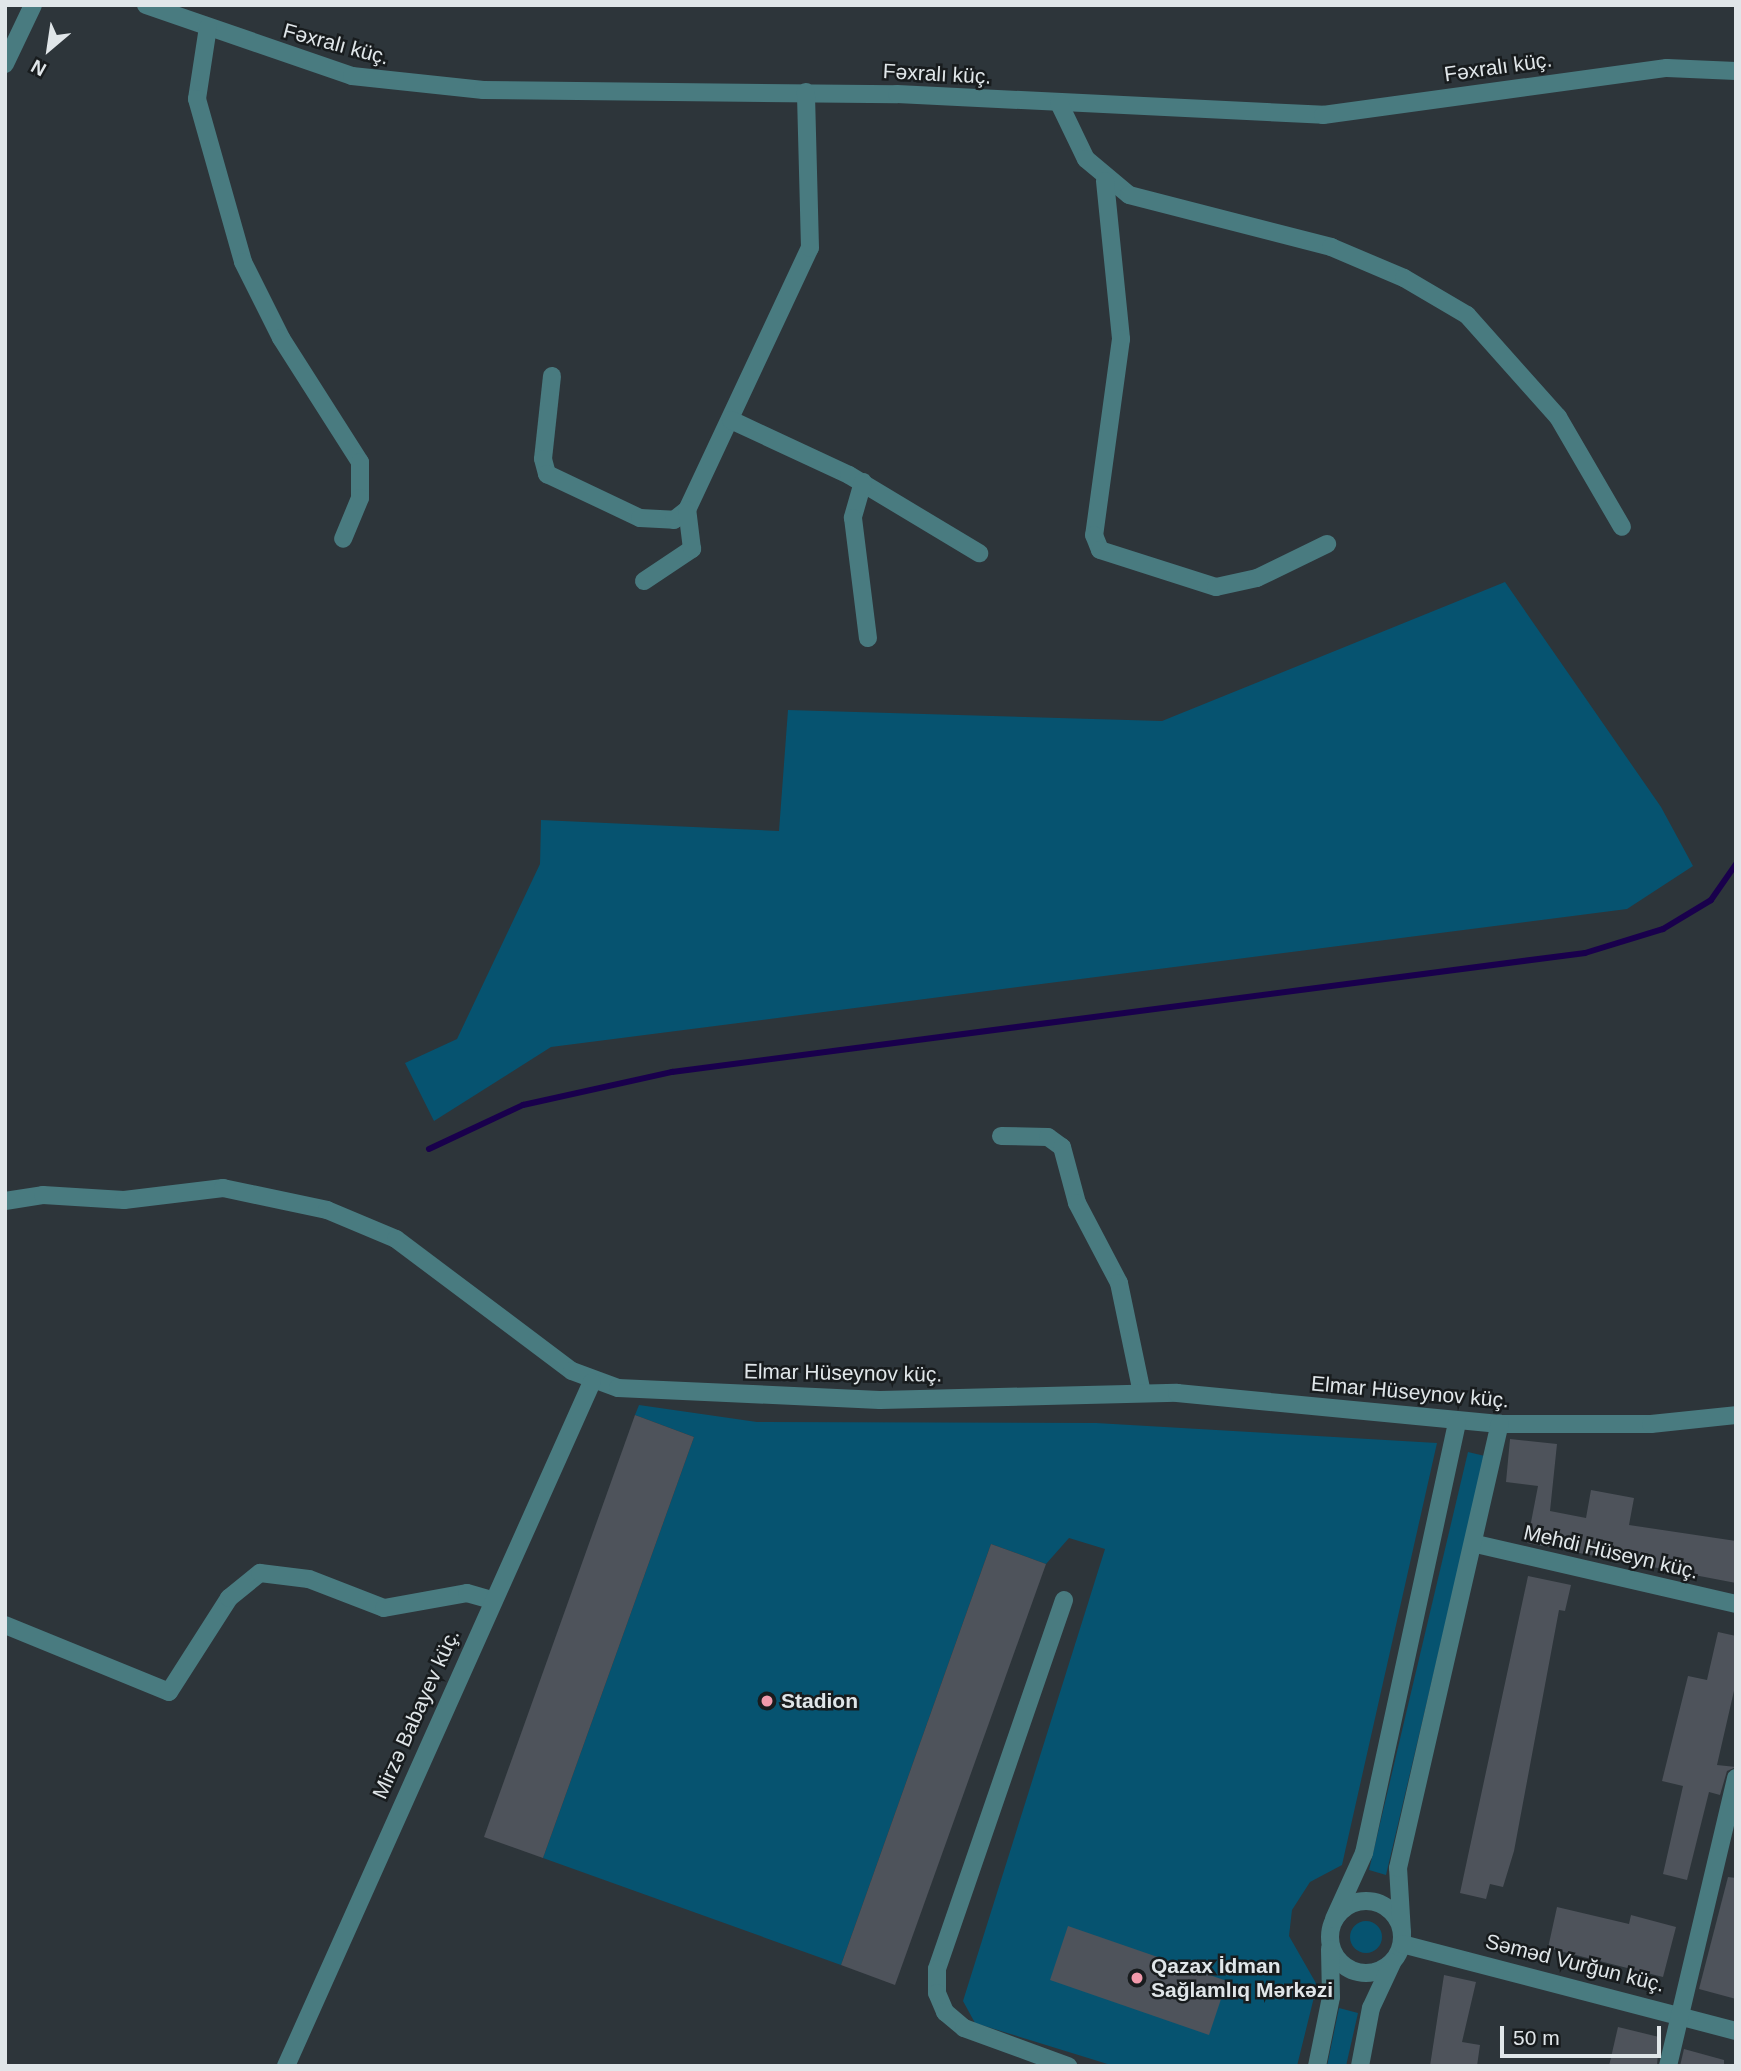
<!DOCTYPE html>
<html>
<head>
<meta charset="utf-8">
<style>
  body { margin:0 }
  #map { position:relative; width:1741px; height:2071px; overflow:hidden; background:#2d353a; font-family:Arial,sans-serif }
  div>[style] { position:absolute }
  .green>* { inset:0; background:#065370 }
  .round { border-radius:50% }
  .stream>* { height:6px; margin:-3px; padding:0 3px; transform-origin:3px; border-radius:3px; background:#19004c }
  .building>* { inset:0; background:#4e535b }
  .minor>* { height:18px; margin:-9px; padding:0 9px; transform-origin:9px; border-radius:9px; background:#497b80 }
  .minor>.ring { margin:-9px; padding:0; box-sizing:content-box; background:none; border:18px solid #497b80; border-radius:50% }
  .dots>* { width:19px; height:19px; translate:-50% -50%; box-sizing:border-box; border:4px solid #181c1e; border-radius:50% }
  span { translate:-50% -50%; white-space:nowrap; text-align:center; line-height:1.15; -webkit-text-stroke:5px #181c1e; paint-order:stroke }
  .street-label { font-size:21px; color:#e0e6e9 }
  .poi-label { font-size:21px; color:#e0e6e9; font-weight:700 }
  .left { translate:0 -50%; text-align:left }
  .frame { position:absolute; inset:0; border:7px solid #e0e6e9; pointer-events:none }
  .north { position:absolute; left:14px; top:14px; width:70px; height:70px; -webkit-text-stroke:5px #181c1e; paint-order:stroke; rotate:209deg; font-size:19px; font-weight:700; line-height:28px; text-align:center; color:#e0e6e9 }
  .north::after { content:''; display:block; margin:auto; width:24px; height:32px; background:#e0e6e9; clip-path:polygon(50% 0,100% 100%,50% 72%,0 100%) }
  .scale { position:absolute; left:1500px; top:2026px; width:161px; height:32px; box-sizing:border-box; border:4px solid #e0e6e9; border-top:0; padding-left:9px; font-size:21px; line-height:24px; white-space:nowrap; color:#e0e6e9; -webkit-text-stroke:5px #181c1e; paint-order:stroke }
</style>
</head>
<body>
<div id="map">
  <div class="green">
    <i style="clip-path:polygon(1505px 582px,1661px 807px,1693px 866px,1627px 909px,551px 1047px,434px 1121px,405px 1063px,457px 1039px,540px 864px,541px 820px,779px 831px,788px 710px,1162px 721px)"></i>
    <i style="clip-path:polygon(639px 1405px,757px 1422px,1096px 1423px,1437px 1443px,1342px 1865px,1310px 1882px,1292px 1910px,1289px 1936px,1317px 1985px,1297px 2066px,1114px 2066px,975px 2023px,963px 2001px,1105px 1549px,1069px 1538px,1046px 1564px,991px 1544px,841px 1965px,543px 1858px,694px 1437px,635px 1415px)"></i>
    <i style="clip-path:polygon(1468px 1452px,1485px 1456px,1386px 1875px,1369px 1870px)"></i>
    <i class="round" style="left:1350px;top:1921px;width:32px;height:32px"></i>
    <i style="clip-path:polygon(1339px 2008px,1358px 2013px,1346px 2066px,1327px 2066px)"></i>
  </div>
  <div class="stream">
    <i style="left:429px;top:1149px;width:104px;rotate:-25.1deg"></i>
    <i style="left:523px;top:1105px;width:153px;rotate:-12.5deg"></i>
    <i style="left:672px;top:1072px;width:921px;rotate:-7.43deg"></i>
    <i style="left:1585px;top:953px;width:82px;rotate:-17.1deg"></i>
    <i style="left:1663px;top:929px;width:56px;rotate:-31.1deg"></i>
    <i style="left:1711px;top:900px;width:44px;rotate:-55.2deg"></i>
  </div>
  <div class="building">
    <i style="clip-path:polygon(635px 1415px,694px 1437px,543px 1858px,484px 1837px)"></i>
    <i style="clip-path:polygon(1510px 1439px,1557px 1444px,1550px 1511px,1586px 1518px,1591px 1490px,1634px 1498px,1629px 1525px,1736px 1541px,1736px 1583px,1527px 1543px,1538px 1486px,1506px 1482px)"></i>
    <i style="clip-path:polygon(991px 1544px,1046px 1564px,895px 1985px,841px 1965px)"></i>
    <i style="clip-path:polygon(1528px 1576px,1571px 1585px,1565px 1611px,1559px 1610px,1514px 1851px,1503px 1887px,1490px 1884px,1486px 1899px,1460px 1893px)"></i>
    <i style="clip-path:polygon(1718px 1632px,1736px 1636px,1736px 1682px,1717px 1765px,1736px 1767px,1727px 1771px,1720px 1795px,1709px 1792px,1687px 1880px,1663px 1874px,1683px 1786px,1662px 1781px,1688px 1676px,1707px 1680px)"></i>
    <i style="clip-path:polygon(1728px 1877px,1736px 1878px,1736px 1999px,1699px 1989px)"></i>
    <i style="clip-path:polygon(1557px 1907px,1629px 1924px,1631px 1915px,1676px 1927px,1663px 1977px,1548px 1948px)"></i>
    <i style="clip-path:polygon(1068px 1926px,1227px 1981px,1209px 2035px,1050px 1980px)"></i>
    <i style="clip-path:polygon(1444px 1975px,1476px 1982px,1462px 2042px,1480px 2045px,1477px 2066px,1430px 2066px)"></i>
    <i style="clip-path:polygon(1618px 2027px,1659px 2037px,1657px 2066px,1609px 2066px)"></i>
    <i style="clip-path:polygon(1684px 2049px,1724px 2060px,1724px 2066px,1680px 2066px)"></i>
  </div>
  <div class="minor">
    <i style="left:146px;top:5px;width:218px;rotate:19deg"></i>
    <i style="left:352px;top:76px;width:132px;rotate:6.1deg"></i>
    <i style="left:483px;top:90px;width:414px;rotate:0.6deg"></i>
    <i style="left:897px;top:94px;width:427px;rotate:2.8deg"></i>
    <i style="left:1323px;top:115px;width:347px;rotate:-7.8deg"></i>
    <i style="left:1667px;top:68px;width:69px;rotate:2.5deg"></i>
    <i style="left:208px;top:27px;width:73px;rotate:98.7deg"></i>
    <i style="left:197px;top:99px;width:169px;rotate:74.2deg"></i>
    <i style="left:243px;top:262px;width:85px;rotate:63.4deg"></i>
    <i style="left:281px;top:338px;width:147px;rotate:57.5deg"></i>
    <i style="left:360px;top:462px;width:36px;rotate:90deg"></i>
    <i style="left:360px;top:498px;width:44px;rotate:112.5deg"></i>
    <i style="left:5px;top:64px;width:65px;rotate:-64.6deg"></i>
    <i style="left:1059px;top:103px;width:62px;rotate:64.3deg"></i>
    <i style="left:1086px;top:159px;width:56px;rotate:39.9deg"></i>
    <i style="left:1129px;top:195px;width:209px;rotate:14.4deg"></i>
    <i style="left:1331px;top:247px;width:79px;rotate:23deg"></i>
    <i style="left:1404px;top:278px;width:73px;rotate:30.4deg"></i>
    <i style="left:1467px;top:315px;width:137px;rotate:48.3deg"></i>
    <i style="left:1558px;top:417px;width:127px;rotate:59.8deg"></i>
    <i style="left:1105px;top:181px;width:159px;rotate:84.2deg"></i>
    <i style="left:1121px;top:339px;width:198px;rotate:97.8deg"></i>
    <i style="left:1094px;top:535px;width:16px;rotate:68deg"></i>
    <i style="left:1100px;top:550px;width:122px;rotate:17.7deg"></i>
    <i style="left:1216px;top:587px;width:42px;rotate:-12.4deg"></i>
    <i style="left:1257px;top:578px;width:78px;rotate:-25.9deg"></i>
    <i style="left:552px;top:376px;width:83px;rotate:96.2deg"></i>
    <i style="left:543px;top:459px;width:16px;rotate:75deg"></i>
    <i style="left:547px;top:474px;width:103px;rotate:25.3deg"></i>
    <i style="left:640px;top:518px;width:34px;rotate:3deg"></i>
    <i style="left:674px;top:520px;width:16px;rotate:-38deg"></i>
    <i style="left:687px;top:510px;width:289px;rotate:-64.9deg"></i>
    <i style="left:810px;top:248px;width:156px;rotate:-91.5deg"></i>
    <i style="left:731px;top:420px;width:130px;rotate:25deg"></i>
    <i style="left:849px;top:475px;width:152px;rotate:31deg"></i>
    <i style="left:863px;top:482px;width:37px;rotate:106deg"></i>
    <i style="left:853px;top:518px;width:121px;rotate:82.9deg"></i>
    <i style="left:644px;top:581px;width:58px;rotate:-33.7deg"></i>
    <i style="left:692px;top:549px;width:39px;rotate:-97deg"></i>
    <i style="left:1001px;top:1136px;width:47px;rotate:1.2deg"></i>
    <i style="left:1048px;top:1137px;width:17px;rotate:36deg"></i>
    <i style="left:1062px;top:1147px;width:58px;rotate:75deg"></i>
    <i style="left:1077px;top:1203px;width:90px;rotate:62.3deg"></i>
    <i style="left:1119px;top:1283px;width:112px;rotate:78.2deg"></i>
    <i style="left:5px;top:1201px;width:38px;rotate:-9deg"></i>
    <i style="left:43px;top:1195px;width:81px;rotate:3.5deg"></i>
    <i style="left:124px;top:1200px;width:100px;rotate:-6.9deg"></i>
    <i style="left:223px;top:1188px;width:106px;rotate:11.9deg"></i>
    <i style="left:327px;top:1210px;width:75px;rotate:22.8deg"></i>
    <i style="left:396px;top:1239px;width:220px;rotate:36.9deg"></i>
    <i style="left:572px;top:1371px;width:49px;rotate:20.3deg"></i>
    <i style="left:618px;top:1388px;width:262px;rotate:2.6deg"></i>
    <i style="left:880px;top:1400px;width:297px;rotate:-1.4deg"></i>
    <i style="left:1177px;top:1393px;width:324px;rotate:5.5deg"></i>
    <i style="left:1500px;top:1424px;width:151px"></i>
    <i style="left:1651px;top:1424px;width:85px;rotate:-6deg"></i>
    <i style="left:1476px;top:1544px;width:267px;rotate:13deg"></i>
    <i style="left:1064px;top:1600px;width:390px;rotate:109deg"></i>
    <i style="left:937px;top:1969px;width:24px;rotate:90deg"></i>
    <i style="left:937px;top:1993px;width:21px;rotate:67deg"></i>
    <i style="left:945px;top:2012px;width:25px;rotate:40deg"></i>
    <i style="left:964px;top:2028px;width:111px;rotate:20.1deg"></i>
    <i style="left:5px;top:1625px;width:177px;rotate:22.2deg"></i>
    <i style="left:169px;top:1692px;width:112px;rotate:-57.4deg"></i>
    <i style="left:229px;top:1598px;width:40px;rotate:-39deg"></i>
    <i style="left:260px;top:1573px;width:49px;rotate:7deg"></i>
    <i style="left:309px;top:1579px;width:80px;rotate:21.1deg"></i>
    <i style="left:384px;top:1608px;width:84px;rotate:-10.2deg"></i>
    <i style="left:467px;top:1593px;width:26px;rotate:16deg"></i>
    <i class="ring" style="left:1330px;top:1901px;width:54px;height:54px"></i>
    <i style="left:1334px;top:1919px;width:72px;rotate:-65.6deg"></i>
    <i style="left:1364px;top:1853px;width:441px;rotate:-77.8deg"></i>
    <i style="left:1402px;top:1933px;width:65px;rotate:-93.5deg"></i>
    <i style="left:1398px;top:1868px;width:456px;rotate:-77.1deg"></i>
    <i style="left:1402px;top:1944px;width:345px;rotate:14.6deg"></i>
    <i style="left:286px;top:2066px;width:749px;rotate:-65.9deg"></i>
    <i style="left:1317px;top:2066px;width:70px;rotate:-78.5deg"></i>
    <i style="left:1331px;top:1997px;width:48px;rotate:-91.2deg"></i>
    <i style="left:1360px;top:2066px;width:59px;rotate:-79.3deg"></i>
    <i style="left:1371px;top:2008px;width:50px;rotate:-65deg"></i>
    <i style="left:1668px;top:2066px;width:296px;rotate:-76.7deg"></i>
  </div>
  <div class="dots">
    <i style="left:767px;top:1701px;background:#f29aac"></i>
    <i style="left:1137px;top:1978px;background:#f29aac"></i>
  </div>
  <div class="street-label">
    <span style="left:336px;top:44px;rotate:15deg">Fəxralı küç.</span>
    <span style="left:1498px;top:67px;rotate:-8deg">Fəxralı küç.</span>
    <span style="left:937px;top:74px;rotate:3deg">Fəxralı küç.</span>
    <span style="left:843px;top:1373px;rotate:1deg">Elmar Hüseynov küç.</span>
    <span style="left:1410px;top:1392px;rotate:5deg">Elmar Hüseynov küç.</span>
    <span style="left:1611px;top:1552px;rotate:13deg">Mehdi Hüseyn küç.</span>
    <span style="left:416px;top:1714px;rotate:-66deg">Mirzə Babayev küç.</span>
    <span style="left:1575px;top:1963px;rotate:14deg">Səməd Vurğun küç.</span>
  </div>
  <div class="poi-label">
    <span class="left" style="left:781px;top:1701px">Stadion</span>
    <span class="left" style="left:1151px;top:1978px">Qazax İdman<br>Sağlamlıq Mərkəzi</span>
  </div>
  <div class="frame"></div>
  <div class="north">N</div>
  <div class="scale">50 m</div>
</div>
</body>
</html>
